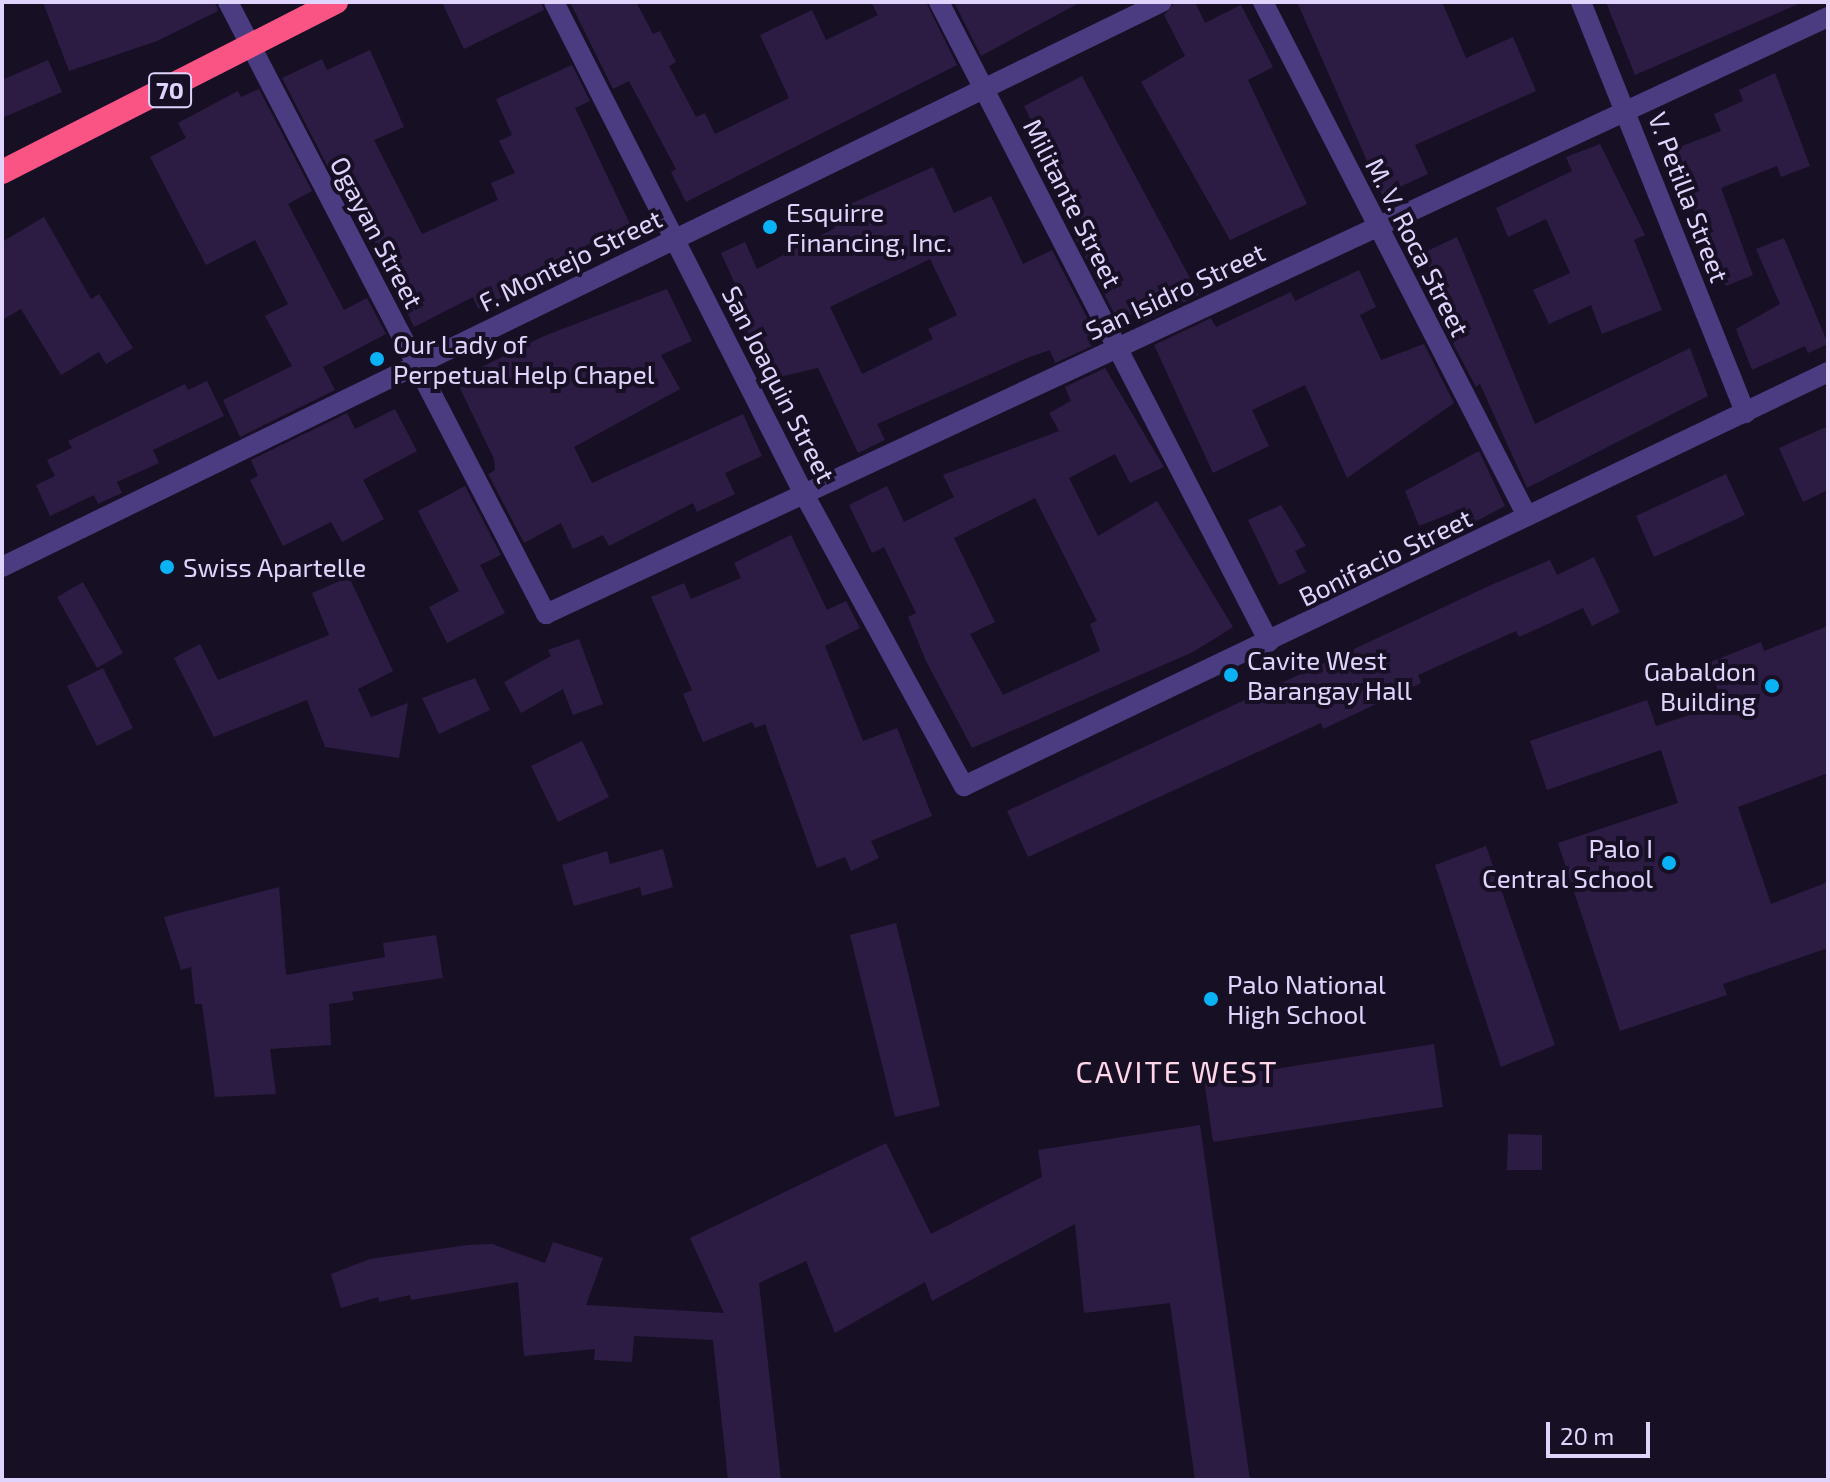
<!DOCTYPE html>
<html>
<head>
<meta charset="utf-8">
<style>
  body { margin:0 }
  #map { position:relative; width:1830px; height:1482px; overflow:hidden; background:#170f24; font-family:"Exo 2",sans-serif }
  div>[style] { position:absolute }
  .building>* { inset:0; background:#2c1c44 }
  .street>* { height:20px; margin:-10px; padding:0 10px; transform-origin:10px; border-radius:10px; background:#4b3c81 }
  .highway>* { height:24px; margin:-12px; padding:0 12px; transform-origin:12px; border-radius:12px; background:#f95484 }
  .dots>* { width:22px; height:22px; translate:-50% -50%; box-sizing:border-box; border:4px solid #170f24; border-radius:50% }
  span { translate:-50% -50%; white-space:nowrap; text-align:center; line-height:1.15; -webkit-text-stroke:8px #170f24; paint-order:stroke }
  .shield-label span { padding:2px 6px; background:#170f24; border:2px solid; border-radius:6px; -webkit-text-stroke-width:0 }
  .shield-label { font-size:24px; color:#e0d4fd; font-weight:700 }
  .street-label { font-size:26px; color:#e0d4fd }
  .poi-label { font-size:26px; color:#e0d4fd }
  .left { translate:0 -50%; text-align:left }
  .right { translate:-100% -50%; text-align:right }
  .quarter-label { font-size:30px; color:#fed6e8; letter-spacing:2px }
  .frame { position:absolute; inset:0; border:4px solid #e0d4fd; pointer-events:none }
  .scale { position:absolute; left:1546px; top:1422px; width:104px; height:36px; box-sizing:border-box; border:4px solid #e0d4fd; border-top:0; padding-left:10px; font-size:24px; line-height:28px; white-space:nowrap; color:#e0d4fd; -webkit-text-stroke:6px #170f24; paint-order:stroke }
</style>
</head>
<body>
<div id="map">
  <div class="building">
    <i style="clip-path:polygon(43px 2px,215px 2px,218px 11px,157px 41px,69px 71px)"></i>
    <i style="clip-path:polygon(442px 2px,541px 2px,544px 10px,464px 49px)"></i>
    <i style="clip-path:polygon(570px 2px,636px 2px,653px 34px,660px 31px,676px 62px,669px 66px,696px 117px,705px 113px,715px 134px,789px 98px,760px 35px,812px 10px,826px 40px,878px 15px,871px 2px,926px 2px,957px 65px,686px 202px,671px 172px,676px 169px,629px 81px,613px 89px)"></i>
    <i style="clip-path:polygon(954px 2px,1081px 2px,981px 56px)"></i>
    <i style="clip-path:polygon(1175px 2px,1195px 2px,1205px 23px,1241px 5px,1273px 67px,1248px 80px,1307px 204px,1230px 240px,1141px 82px,1185px 56px,1164px 15px)"></i>
    <i style="clip-path:polygon(1297px 2px,1442px 2px,1466px 58px,1513px 37px,1536px 91px,1415px 145px,1428px 174px,1382px 195px)"></i>
    <i style="clip-path:polygon(1606px 2px,1803px 2px,1635px 75px)"></i>
    <i style="clip-path:polygon(370px 50px,404px 127px,374px 140px,422px 234px,498px 200px,491px 183px,515px 173px,499px 141px,512px 135px,496px 99px,572px 65px,590px 101px,575px 108px,630px 224px,585px 246px,589px 254px,478px 309px,473px 297px,414px 327px,351px 191px,341px 175px,334px 179px,282px 78px,322px 59px,327px 70px)"></i>
    <i style="clip-path:polygon(48px 60px,62px 92px,2px 118px,2px 80px)"></i>
    <i style="clip-path:polygon(1775px 73px,1810px 166px,1781px 177px,1777px 166px,1721px 188px,1753px 275px,1726px 286px,1669px 151px,1721px 131px,1714px 114px,1743px 101px,1739px 90px)"></i>
    <i style="clip-path:polygon(1082px 76px,1199px 295px,1143px 322px,1138px 311px,1118px 321px,1076px 239px,1086px 234px,1079px 213px,1024px 106px)"></i>
    <i style="clip-path:polygon(259px 89px,312px 191px,288px 204px,344px 310px,367px 298px,386px 334px,323px 367px,335px 390px,240px 437px,223px 400px,292px 366px,265px 316px,288px 304px,255px 240px,206px 265px,150px 157px,186px 138px,178px 123px,238px 91px,241px 97px)"></i>
    <i style="clip-path:polygon(1600px 144px,1645px 235px,1634px 240px,1662px 310px,1602px 334px,1591px 305px,1549px 324px,1533px 290px,1570px 273px,1546px 219px,1508px 237px,1496px 208px,1572px 171px,1566px 157px)"></i>
    <i style="clip-path:polygon(evenodd,933px 167px,954px 213px,991px 196px,1023px 264px,1052px 250px,1095px 333px,1087px 338px,1092px 346px,1055px 363px,1050px 350px,1027px 358px,877px 424px,885px 440px,858px 453px,818px 368px,779px 377px,765px 343px,753px 350px,739px 323px,750px 317px,721px 253px,745px 242px,757px 269px,835px 228px,828px 214px,933px 167px,930px 259px,957px 315px,928px 329px,933px 339px,862px 374px,830px 307px,930px 259px)"></i>
    <i style="clip-path:polygon(44px 217px,91px 299px,99px 294px,133px 348px,106px 364px,99px 352px,61px 375px,21px 309px,2px 320px,2px 242px)"></i>
    <i style="clip-path:polygon(1457px 237px,1535px 424px,1690px 348px,1708px 396px,1527px 488px,1480px 384px,1476px 387px,1448px 334px,1457px 331px,1423px 253px)"></i>
    <i style="clip-path:polygon(1784px 238px,1828px 344px,1808px 353px,1805px 346px,1752px 370px,1736px 329px,1780px 304px,1756px 249px)"></i>
    <i style="clip-path:polygon(1359px 270px,1376px 307px,1360px 315px,1381px 360px,1424px 344px,1454px 403px,1347px 478px,1305px 385px,1252px 410px,1269px 446px,1213px 473px,1154px 345px,1211px 318px,1216px 327px,1291px 292px,1295px 301px)"></i>
    <i style="clip-path:polygon(667px 289px,692px 341px,661px 355px,680px 389px,574px 447px,592px 483px,743px 414px,762px 456px,725px 473px,735px 494px,697px 512px,693px 503px,609px 546px,603px 535px,573px 549px,561px 523px,524px 543px,488px 474px,495px 470px,494px 459px,456px 380px,544px 336px)"></i>
    <i style="clip-path:polygon(evenodd,1105px 368px,1164px 467px,1130px 483px,1115px 454px,1069px 478px,1098px 536px,1157px 501px,1233px 627px,1193px 652px,972px 748px,926px 661px,908px 617px,916px 613px,884px 547px,872px 553px,849px 505px,887px 486px,904px 522px,954px 497px,943px 475px,1059px 431px,1049px 413px,1071px 401px,1065px 387px,1105px 368px,1035px 498px,1097px 621px,1090px 624px,1100px 651px,1003px 695px,970px 634px,995px 622px,954px 538px,1035px 498px)"></i>
    <i style="clip-path:polygon(207px 381px,224px 416px,153px 450px,159px 463px,117px 482px,122px 493px,98px 504px,94px 495px,50px 516px,36px 485px,55px 476px,47px 460px,72px 448px,68px 441px,185px 384px,188px 390px)"></i>
    <i style="clip-path:polygon(395px 409px,417px 451px,363px 480px,384px 519px,342px 542px,331px 522px,283px 546px,250px 480px,258px 476px,251px 460px,347px 413px,355px 429px)"></i>
    <i style="clip-path:polygon(1828px 426px,1828px 490px,1803px 502px,1779px 448px)"></i>
    <i style="clip-path:polygon(1479px 451px,1505px 506px,1467px 526px,1459px 510px,1419px 526px,1405px 491px)"></i>
    <i style="clip-path:polygon(1726px 474px,1745px 515px,1654px 557px,1636px 516px)"></i>
    <i style="clip-path:polygon(465px 486px,501px 555px,480px 565px,505px 613px,447px 643px,429px 607px,459px 591px,418px 511px)"></i>
    <i style="clip-path:polygon(1281px 505px,1306px 546px,1295px 551px,1306px 572px,1279px 585px,1248px 520px)"></i>
    <i style="clip-path:polygon(791px 535px,827px 610px,846px 601px,860px 628px,825px 646px,863px 741px,897px 728px,932px 816px,871px 841px,879px 858px,851px 871px,845px 857px,817px 868px,765px 724px,755px 728px,752px 722px,703px 742px,683px 694px,692px 690px,651px 597px,684px 583px,691px 599px,741px 578px,734px 563px)"></i>
    <i style="clip-path:polygon(1594px 557px,1620px 612px,1592px 626px,1583px 608px,1519px 637px,1516px 631px,1418px 675px,1421px 683px,1323px 729px,1321px 723px,1028px 857px,1007px 811px,1491px 585px,1550px 560px,1557px 575px)"></i>
    <i style="clip-path:polygon(349px 577px,393px 671px,358px 689px,371px 717px,408px 703px,399px 758px,325px 747px,307px 700px,214px 737px,174px 658px,200px 644px,218px 680px,329px 635px,312px 593px)"></i>
    <i style="clip-path:polygon(83px 582px,123px 653px,97px 668px,57px 597px)"></i>
    <i style="clip-path:polygon(1828px 626px,1828px 773px,1738px 807px,1771px 904px,1828px 882px,1828px 948px,1723px 984px,1727px 995px,1620px 1031px,1558px 843px,1678px 803px,1661px 750px,1547px 790px,1530px 741px,1647px 700px,1656px 726px,1723px 704px,1708px 663px,1761px 642px,1764px 651px)"></i>
    <i style="clip-path:polygon(579px 639px,603px 704px,573px 715px,563px 689px,521px 713px,504px 682px,551px 656px,548px 650px)"></i>
    <i style="clip-path:polygon(103px 668px,133px 728px,97px 746px,67px 686px)"></i>
    <i style="clip-path:polygon(475px 678px,490px 710px,439px 734px,422px 698px)"></i>
    <i style="clip-path:polygon(582px 741px,609px 797px,558px 822px,531px 766px)"></i>
    <i style="clip-path:polygon(1486px 846px,1555px 1045px,1501px 1067px,1435px 865px)"></i>
    <i style="clip-path:polygon(663px 849px,673px 887px,642px 896px,640px 887px,574px 906px,562px 865px,607px 851px,610px 864px)"></i>
    <i style="clip-path:polygon(279px 887px,286px 975px,385px 957px,383px 943px,436px 935px,443px 978px,352px 992px,354px 1000px,329px 1004px,331px 1045px,270px 1049px,276px 1094px,215px 1097px,202px 1004px,195px 1004px,191px 967px,181px 970px,164px 917px)"></i>
    <i style="clip-path:polygon(896px 923px,940px 1106px,895px 1117px,850px 935px)"></i>
    <i style="clip-path:polygon(1434px 1044px,1443px 1107px,1213px 1142px,1204px 1080px)"></i>
    <i style="clip-path:polygon(1200px 1125px,1250px 1480px,1195px 1480px,1170px 1303px,1084px 1313px,1075px 1224px,932px 1301px,925px 1282px,835px 1333px,806px 1261px,759px 1283px,781px 1480px,728px 1480px,713px 1340px,634px 1336px,632px 1362px,594px 1360px,595px 1349px,524px 1356px,518px 1282px,411px 1300px,410px 1295px,379px 1302px,378px 1297px,341px 1308px,331px 1274px,370px 1259px,468px 1245px,492px 1244px,545px 1263px,553px 1242px,603px 1258px,586px 1305px,724px 1313px,690px 1238px,886px 1143px,931px 1234px,1042px 1177px,1038px 1150px)"></i>
    <i style="clip-path:polygon(1508px 1134px,1542px 1135px,1542px 1170px,1507px 1170px)"></i>
  </div>
  <div class="street">
    <i style="left:228px;top:2px;width:690px;rotate:62.54deg"></i>
    <i style="left:546px;top:614px;width:1414px;rotate:-24.97deg"></i>
    <i style="left:554px;top:2px;width:554px;rotate:63.07deg"></i>
    <i style="left:805px;top:496px;width:331px;rotate:61.3deg"></i>
    <i style="left:964px;top:786px;width:958px;rotate:-25.6deg"></i>
    <i style="left:939px;top:2px;width:720px;rotate:62.72deg"></i>
    <i style="left:1263px;top:2px;width:578px;rotate:62.81deg"></i>
    <i style="left:1581px;top:2px;width:443px;rotate:68.2deg"></i>
    <i style="left:2px;top:567px;width:1290px;rotate:-25.97deg"></i>
  </div>
  <div class="highway">
    <i style="left:2px;top:172px;width:375px;rotate:-27deg"></i>
  </div>
  <div class="dots">
    <i style="left:770px;top:227px;background:#09b2f5"></i>
    <i style="left:377px;top:359px;background:#09b2f5"></i>
    <i style="left:167px;top:567px;background:#09b2f5"></i>
    <i style="left:1231px;top:675px;background:#09b2f5"></i>
    <i style="left:1772px;top:686px;background:#09b2f5"></i>
    <i style="left:1669px;top:863px;background:#09b2f5"></i>
    <i style="left:1211px;top:999px;background:#09b2f5"></i>
  </div>
  <div class="shield-label">
    <span style="left:170px;top:90px">70</span>
  </div>
  <div class="street-label">
    <span style="left:1689px;top:197px;rotate:69deg">V. Petilla Street</span>
    <span style="left:1073px;top:203px;rotate:63deg">Militante Street</span>
    <span style="left:377px;top:232px;rotate:62deg">Ogayan Street</span>
    <span style="left:1418px;top:247px;rotate:63deg">M. V. Roca Street</span>
    <span style="left:570px;top:260px;rotate:-26deg">F. Montejo Street</span>
    <span style="left:1175px;top:291px;rotate:-25deg">San Isidro Street</span>
    <span style="left:779px;top:384px;rotate:63deg">San Joaquin Street</span>
    <span style="left:1385px;top:557px;rotate:-26deg">Bonifacio Street</span>
  </div>
  <div class="poi-label">
    <span class="left" style="left:786px;top:227px">Esquirre<br>Financing, Inc.</span>
    <span class="left" style="left:393px;top:359px">Our Lady of<br>Perpetual Help Chapel</span>
    <span class="left" style="left:183px;top:567px">Swiss Apartelle</span>
    <span class="left" style="left:1247px;top:675px">Cavite West<br>Barangay Hall</span>
    <span class="right" style="left:1756px;top:686px">Gabaldon<br>Building</span>
    <span class="right" style="left:1653px;top:863px">Palo I<br>Central School</span>
    <span class="left" style="left:1227px;top:999px">Palo National<br>High School</span>
  </div>
  <div class="quarter-label">
    <span style="left:1177px;top:1071px">CAVITE WEST</span>
  </div>
  <div class="frame"></div>
  <div class="scale">20 m</div>
</div>
</body>
</html>
